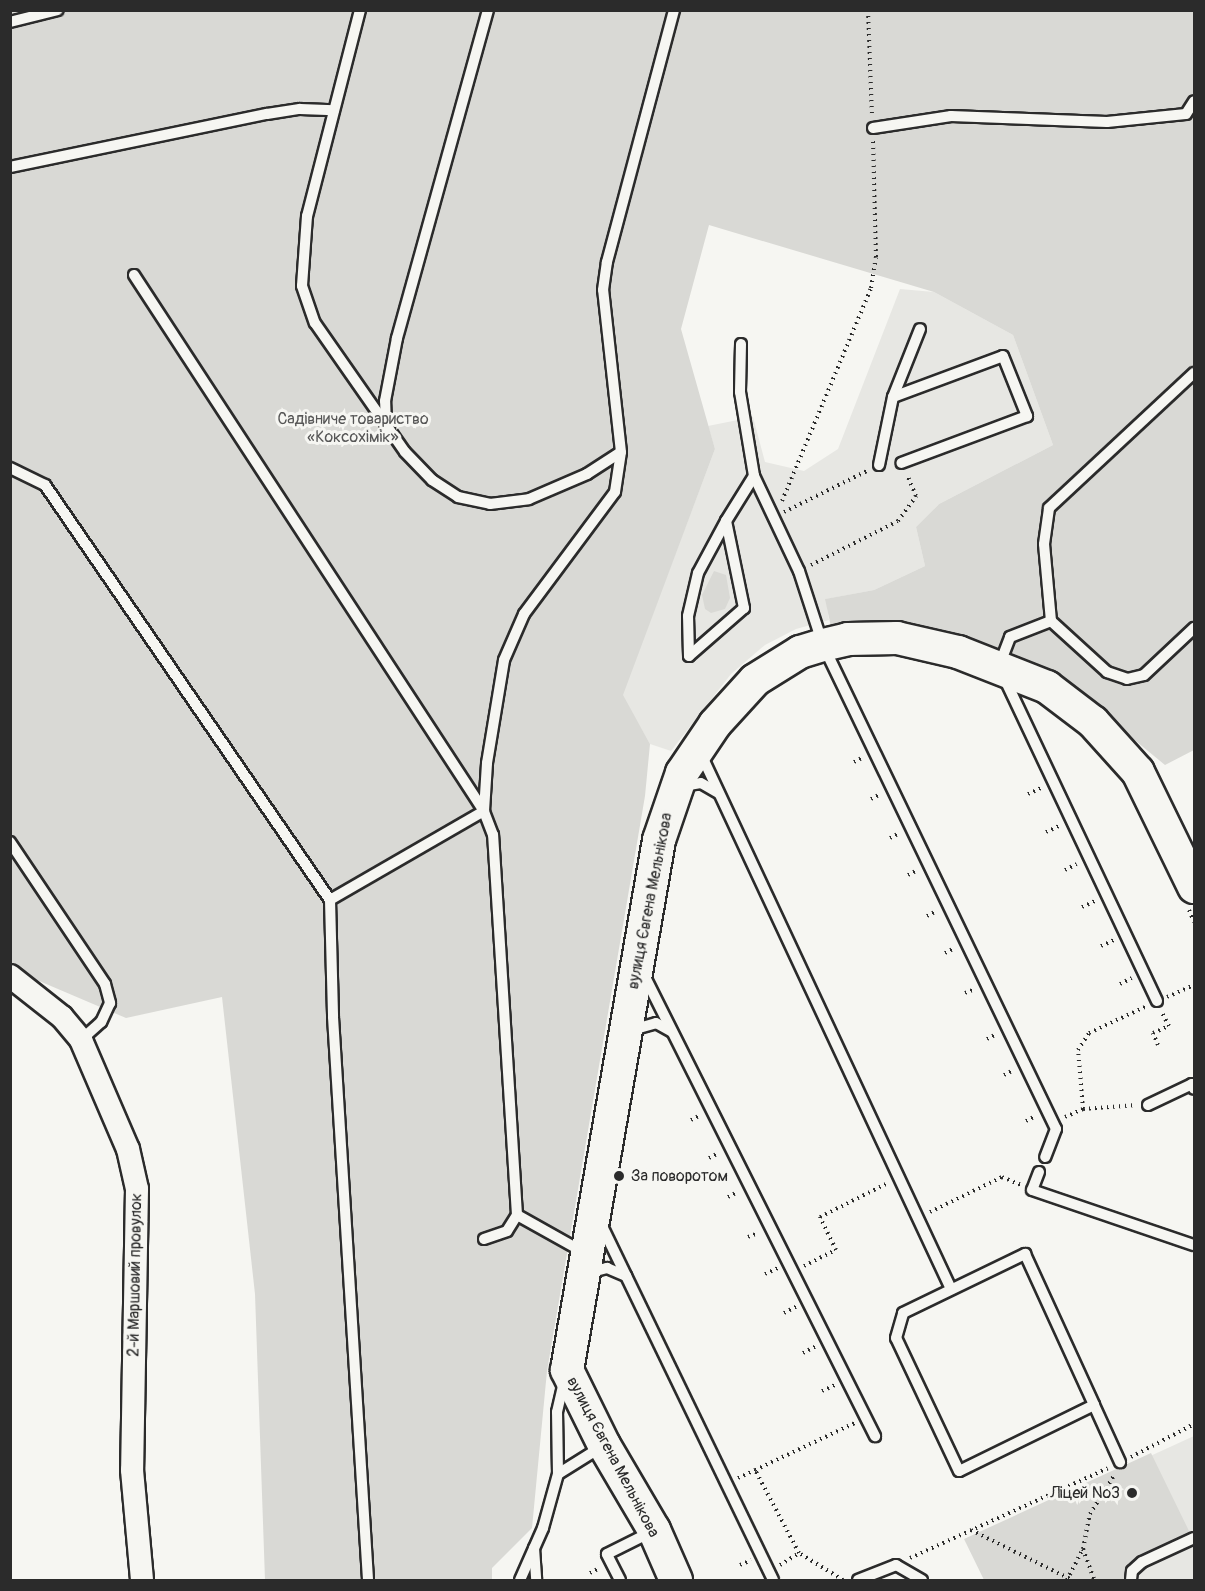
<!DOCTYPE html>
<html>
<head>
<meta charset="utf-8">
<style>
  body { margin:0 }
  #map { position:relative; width:1205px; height:1591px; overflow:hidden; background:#f6f6f2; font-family:Pangolin,sans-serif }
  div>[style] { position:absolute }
  .built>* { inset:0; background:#e7e7e3 }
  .green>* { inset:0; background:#d9d9d5 }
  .path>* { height:4px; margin-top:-2px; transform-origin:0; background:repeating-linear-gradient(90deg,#2b2b2b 0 1.5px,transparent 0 6px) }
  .roads { filter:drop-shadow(2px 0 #2b2b2b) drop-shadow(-2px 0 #2b2b2b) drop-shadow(0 2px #2b2b2b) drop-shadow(0 -2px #2b2b2b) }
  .lane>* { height:10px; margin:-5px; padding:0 5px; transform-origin:5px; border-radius:5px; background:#f6f6f2 }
  .street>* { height:22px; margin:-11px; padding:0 11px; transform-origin:11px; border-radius:11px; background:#f6f6f2 }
  .secondary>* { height:32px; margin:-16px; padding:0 16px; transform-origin:16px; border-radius:16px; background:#f6f6f2 }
  .dots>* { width:16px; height:16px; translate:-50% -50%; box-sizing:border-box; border:3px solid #f6f6f2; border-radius:50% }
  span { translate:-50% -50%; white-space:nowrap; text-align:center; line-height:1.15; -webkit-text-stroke:6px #f6f6f2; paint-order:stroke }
  .park-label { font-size:16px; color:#565656 }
  .street-label { font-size:16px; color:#2b2b2b }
  .poi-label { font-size:16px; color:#2b2b2b }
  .left { translate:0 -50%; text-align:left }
  .right { translate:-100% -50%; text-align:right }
  .frame { position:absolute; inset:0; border:12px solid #2b2b2b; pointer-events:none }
</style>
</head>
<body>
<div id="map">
  <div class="built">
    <i style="clip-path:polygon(900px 289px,934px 292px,1013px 335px,1053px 445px,939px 504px,916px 527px,925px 566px,874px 590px,826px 599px,829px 620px,796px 629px,765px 645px,731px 674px,671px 751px,650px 744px,622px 695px,715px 449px,708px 426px,753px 417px,765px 462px,804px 471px,838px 449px)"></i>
    <i style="clip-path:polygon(1194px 1436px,1194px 1580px,986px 1580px,967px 1540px)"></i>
  </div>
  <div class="green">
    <i style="clip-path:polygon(10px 11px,1194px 11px,1194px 750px,1165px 765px,1053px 673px,1009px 653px,963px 640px,895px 628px,831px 627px,825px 599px,874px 590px,925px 566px,916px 527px,939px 504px,1053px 445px,1013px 335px,934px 292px,709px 225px,681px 329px,715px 449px,623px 695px,650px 744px,645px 796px,547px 1371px,532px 1528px,492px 1568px,492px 1580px,265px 1580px,255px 1294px,222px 997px,126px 1018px,11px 969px)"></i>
    <i style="clip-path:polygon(714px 571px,726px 575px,730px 598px,725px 609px,711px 613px,705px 609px,702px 595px)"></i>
    <i style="clip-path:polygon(1151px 1453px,1190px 1533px,1139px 1557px,1128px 1569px,1125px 1580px,984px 1580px,964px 1539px)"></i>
  </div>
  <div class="path">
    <i style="left:868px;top:10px;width:105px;rotate:87.8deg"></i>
    <i style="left:782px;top:501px;width:231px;rotate:-67.3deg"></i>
    <i style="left:871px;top:288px;width:31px;rotate:-81deg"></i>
    <i style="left:876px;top:257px;width:117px;rotate:-91.5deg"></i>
    <i style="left:784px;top:512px;width:95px;rotate:-26.3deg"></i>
    <i style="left:811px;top:565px;width:97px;rotate:-26.8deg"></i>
    <i style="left:898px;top:521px;width:31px;rotate:-54deg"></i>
    <i style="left:916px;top:496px;width:23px;rotate:-113deg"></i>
    <i style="left:854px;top:762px;width:11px;rotate:-27deg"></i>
    <i style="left:1028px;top:794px;width:17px;rotate:-25deg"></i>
    <i style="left:871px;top:799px;width:11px;rotate:-27deg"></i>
    <i style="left:1046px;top:832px;width:14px;rotate:-25deg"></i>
    <i style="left:890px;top:838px;width:11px;rotate:-27deg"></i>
    <i style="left:1065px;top:870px;width:13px;rotate:-27deg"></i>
    <i style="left:908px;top:875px;width:11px;rotate:-27deg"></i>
    <i style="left:1082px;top:907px;width:14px;rotate:-25deg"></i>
    <i style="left:1189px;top:910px;width:13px;rotate:67deg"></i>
    <i style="left:927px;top:916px;width:11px;rotate:-27deg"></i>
    <i style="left:1101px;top:946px;width:14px;rotate:-25deg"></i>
    <i style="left:945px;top:953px;width:11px;rotate:-27deg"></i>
    <i style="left:1120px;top:984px;width:13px;rotate:-27deg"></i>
    <i style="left:965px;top:993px;width:11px;rotate:-22deg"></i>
    <i style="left:1167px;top:997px;width:30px;rotate:-24deg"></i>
    <i style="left:987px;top:1039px;width:11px;rotate:-27deg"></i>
    <i style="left:1158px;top:1045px;width:13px;rotate:-113deg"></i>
    <i style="left:1153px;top:1033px;width:17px;rotate:-24deg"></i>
    <i style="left:1169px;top:1026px;width:15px;rotate:-118deg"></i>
    <i style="left:1004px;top:1075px;width:11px;rotate:-27deg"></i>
    <i style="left:1083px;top:1109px;width:59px;rotate:-94.8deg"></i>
    <i style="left:1078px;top:1050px;width:20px;rotate:-57deg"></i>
    <i style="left:1089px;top:1033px;width:64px;rotate:-25deg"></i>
    <i style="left:1065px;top:1117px;width:20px;rotate:-24deg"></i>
    <i style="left:1083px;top:1109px;width:53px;rotate:-4.3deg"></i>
    <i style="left:691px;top:1120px;width:11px;rotate:-27deg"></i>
    <i style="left:1026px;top:1121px;width:11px;rotate:-27deg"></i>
    <i style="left:709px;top:1158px;width:11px;rotate:-27deg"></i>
    <i style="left:728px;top:1197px;width:11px;rotate:-27deg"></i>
    <i style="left:930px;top:1212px;width:80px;rotate:-25.9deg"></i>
    <i style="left:1002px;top:1177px;width:21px;rotate:23deg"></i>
    <i style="left:748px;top:1237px;width:11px;rotate:-22deg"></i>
    <i style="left:804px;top:1266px;width:36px;rotate:-27deg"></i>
    <i style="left:836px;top:1250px;width:37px;rotate:-116deg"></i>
    <i style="left:820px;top:1217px;width:76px;rotate:-26.6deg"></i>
    <i style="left:765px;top:1274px;width:14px;rotate:-25deg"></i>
    <i style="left:784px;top:1313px;width:15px;rotate:-28deg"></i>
    <i style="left:803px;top:1353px;width:15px;rotate:-28deg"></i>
    <i style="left:822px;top:1391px;width:14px;rotate:-25deg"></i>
    <i style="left:1131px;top:1457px;width:71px;rotate:-27.6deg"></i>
    <i style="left:738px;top:1478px;width:19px;rotate:-25deg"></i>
    <i style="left:971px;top:1530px;width:113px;rotate:26.3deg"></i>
    <i style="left:1083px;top:1549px;width:33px;rotate:70deg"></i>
    <i style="left:910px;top:1558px;width:217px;rotate:-24.4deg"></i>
    <i style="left:740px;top:1565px;width:12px;rotate:-24deg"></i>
    <i style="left:780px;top:1565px;width:22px;rotate:-32deg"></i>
    <i style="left:590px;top:1573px;width:11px;rotate:-27deg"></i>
    <i style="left:843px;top:1580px;width:52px;rotate:-148.5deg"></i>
    <i style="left:799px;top:1553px;width:94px;rotate:-117.9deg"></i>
    <i style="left:755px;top:1470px;width:110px;rotate:-25.2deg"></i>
    <i style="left:1067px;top:1580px;width:35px;rotate:-63deg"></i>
    <i style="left:1083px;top:1549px;width:36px;rotate:-79deg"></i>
    <i style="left:1090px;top:1514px;width:47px;rotate:-58deg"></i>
  </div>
  <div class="roads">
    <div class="lane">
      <i style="left:360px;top:10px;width:213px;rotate:104.4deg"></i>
      <i style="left:307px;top:216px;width:70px;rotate:94.1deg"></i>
      <i style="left:302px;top:286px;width:39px;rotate:71deg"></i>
      <i style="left:315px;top:323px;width:157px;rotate:55.1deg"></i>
      <i style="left:405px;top:452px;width:39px;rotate:46deg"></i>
      <i style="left:432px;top:480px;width:31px;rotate:33deg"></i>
      <i style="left:458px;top:497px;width:33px;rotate:12deg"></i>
      <i style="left:490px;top:504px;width:39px;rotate:-7deg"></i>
      <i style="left:529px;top:499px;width:63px;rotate:-23.3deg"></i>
      <i style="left:587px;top:474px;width:40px;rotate:-32.9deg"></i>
      <i style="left:10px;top:22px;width:49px;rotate:-14deg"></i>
      <i style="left:873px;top:128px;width:79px;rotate:-8.7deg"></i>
      <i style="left:951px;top:116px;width:156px;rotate:2.2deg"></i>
      <i style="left:1107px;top:122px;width:79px;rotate:-5.8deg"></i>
      <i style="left:1186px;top:114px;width:15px;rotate:-58deg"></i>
      <i style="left:10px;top:167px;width:262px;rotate:-11.7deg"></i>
      <i style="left:267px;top:114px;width:33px;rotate:-9deg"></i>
      <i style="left:300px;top:109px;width:34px;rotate:2deg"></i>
      <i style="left:134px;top:275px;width:640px;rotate:56.86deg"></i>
      <i style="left:484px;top:811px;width:178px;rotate:150deg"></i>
      <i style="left:330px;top:900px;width:117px;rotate:88.5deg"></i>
      <i style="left:333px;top:1017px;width:564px;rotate:86.44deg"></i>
      <i style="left:741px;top:344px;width:48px;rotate:91.2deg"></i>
      <i style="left:740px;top:392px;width:85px;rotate:80.5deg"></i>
      <i style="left:754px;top:476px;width:105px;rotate:64.7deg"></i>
      <i style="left:799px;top:571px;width:78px;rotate:72deg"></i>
      <i style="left:823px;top:645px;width:537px;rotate:64.29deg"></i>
      <i style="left:1056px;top:1129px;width:30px;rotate:111deg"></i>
      <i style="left:893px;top:397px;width:73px;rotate:-68.3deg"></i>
      <i style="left:386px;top:426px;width:25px;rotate:-92deg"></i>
      <i style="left:385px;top:401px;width:64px;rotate:-79.2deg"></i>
      <i style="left:397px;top:338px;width:340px;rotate:-74.5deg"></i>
      <i style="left:879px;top:465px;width:69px;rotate:-78.4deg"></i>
      <i style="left:893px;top:397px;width:117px;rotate:-20.4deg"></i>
      <i style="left:1003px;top:356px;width:65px;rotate:68.2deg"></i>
      <i style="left:1027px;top:416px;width:134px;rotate:159.5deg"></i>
      <i style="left:10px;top:468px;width:39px;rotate:26deg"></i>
      <i style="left:45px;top:485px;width:503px;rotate:55.52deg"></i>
      <i style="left:726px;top:521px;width:89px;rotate:78.3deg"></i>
      <i style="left:744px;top:608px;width:73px;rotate:138.9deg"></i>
      <i style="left:689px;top:656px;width:40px;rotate:-91.4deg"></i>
      <i style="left:688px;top:616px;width:44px;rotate:-76.9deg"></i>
      <i style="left:698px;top:573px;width:59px;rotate:-61.7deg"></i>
      <i style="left:726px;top:521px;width:53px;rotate:-58.1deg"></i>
      <i style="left:1051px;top:621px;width:76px;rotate:42.3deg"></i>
      <i style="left:1107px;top:672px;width:21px;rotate:19deg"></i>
      <i style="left:1127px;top:679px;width:17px;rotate:-13deg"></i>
      <i style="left:1144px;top:675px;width:69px;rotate:-43.2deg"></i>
      <i style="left:700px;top:752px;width:593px;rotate:64.95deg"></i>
      <i style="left:683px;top:786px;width:18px;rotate:-9deg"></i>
      <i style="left:701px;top:783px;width:20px;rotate:30deg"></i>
      <i style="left:10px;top:842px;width:171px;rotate:56.2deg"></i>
      <i style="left:105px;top:984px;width:20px;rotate:75deg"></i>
      <i style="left:110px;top:1003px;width:21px;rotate:115deg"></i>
      <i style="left:101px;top:1022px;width:27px;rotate:138deg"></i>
      <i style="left:644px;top:975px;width:516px;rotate:63.39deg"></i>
      <i style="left:1157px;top:1001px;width:370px;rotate:-115.3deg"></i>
      <i style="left:999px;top:666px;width:31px;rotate:-69deg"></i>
      <i style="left:1010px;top:637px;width:44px;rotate:-21.3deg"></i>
      <i style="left:1051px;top:621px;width:77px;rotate:-95.2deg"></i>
      <i style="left:1044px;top:544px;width:36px;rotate:-82deg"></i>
      <i style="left:1049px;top:508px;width:198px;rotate:-43deg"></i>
      <i style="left:632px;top:1030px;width:25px;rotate:-16deg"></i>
      <i style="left:656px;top:1023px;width:18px;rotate:29deg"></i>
      <i style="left:1148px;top:1105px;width:49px;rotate:-25.5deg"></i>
      <i style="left:1192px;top:1084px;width:5px;rotate:68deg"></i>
      <i style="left:1039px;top:1172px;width:19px;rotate:111deg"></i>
      <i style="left:1032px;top:1190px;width:171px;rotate:18.8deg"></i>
      <i style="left:601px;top:1224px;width:395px;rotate:64.2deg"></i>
      <i style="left:484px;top:1239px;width:24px;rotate:-19deg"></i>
      <i style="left:507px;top:1231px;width:19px;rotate:-58deg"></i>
      <i style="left:585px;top:1253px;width:78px;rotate:-150.8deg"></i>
      <i style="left:517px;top:1215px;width:381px;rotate:-93.6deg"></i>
      <i style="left:493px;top:835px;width:26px;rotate:-111deg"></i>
      <i style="left:484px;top:811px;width:48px;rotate:-86.4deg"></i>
      <i style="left:487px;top:763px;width:104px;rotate:-80.6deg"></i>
      <i style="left:504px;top:660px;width:50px;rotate:-66.5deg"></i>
      <i style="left:524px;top:614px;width:152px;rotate:-53.3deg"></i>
      <i style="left:615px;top:492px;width:40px;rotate:-81.5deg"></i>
      <i style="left:621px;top:452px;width:163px;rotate:-96.3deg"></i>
      <i style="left:603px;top:290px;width:28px;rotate:-82deg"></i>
      <i style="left:607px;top:262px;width:261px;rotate:-75.1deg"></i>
      <i style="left:588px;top:1273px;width:20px;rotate:-15deg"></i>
      <i style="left:607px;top:1268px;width:21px;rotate:23deg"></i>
      <i style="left:1094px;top:1405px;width:150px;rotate:153.9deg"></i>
      <i style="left:959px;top:1471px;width:147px;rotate:-115.3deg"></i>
      <i style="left:896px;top:1338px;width:26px;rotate:-74deg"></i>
      <i style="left:903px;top:1313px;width:136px;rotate:-25.8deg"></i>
      <i style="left:1025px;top:1254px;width:166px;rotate:65.4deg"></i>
      <i style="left:1094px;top:1405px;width:63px;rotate:65.5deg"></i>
      <i style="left:558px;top:1474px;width:62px;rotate:-90.9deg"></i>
      <i style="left:557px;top:1412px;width:31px;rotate:-77deg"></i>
      <i style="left:534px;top:1548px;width:32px;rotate:86deg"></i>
      <i style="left:520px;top:1580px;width:57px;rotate:-66.1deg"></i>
      <i style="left:543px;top:1528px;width:56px;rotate:-74.5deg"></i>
      <i style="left:558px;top:1474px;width:51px;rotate:-32.1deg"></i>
      <i style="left:620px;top:1580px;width:29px;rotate:-117deg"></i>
      <i style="left:607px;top:1554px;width:51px;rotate:-26.6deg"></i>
      <i style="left:858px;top:1580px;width:41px;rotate:-21.5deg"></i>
      <i style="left:896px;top:1565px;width:30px;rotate:30deg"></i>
      <i style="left:1131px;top:1580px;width:9px;rotate:-84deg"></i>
      <i style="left:1132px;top:1571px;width:13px;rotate:-42deg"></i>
      <i style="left:1142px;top:1562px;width:57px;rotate:-24.8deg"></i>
    </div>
    <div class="street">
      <i style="left:10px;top:976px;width:66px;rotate:38.3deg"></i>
      <i style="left:62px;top:1017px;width:30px;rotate:50deg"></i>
      <i style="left:81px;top:1040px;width:119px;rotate:66.7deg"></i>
      <i style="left:128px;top:1149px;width:41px;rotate:77.3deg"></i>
      <i style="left:137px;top:1189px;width:281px;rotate:91deg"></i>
      <i style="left:132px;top:1470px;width:110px;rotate:84.8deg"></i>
    </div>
    <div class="secondary">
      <i style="left:676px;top:1580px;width:55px;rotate:-113.7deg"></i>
      <i style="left:654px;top:1530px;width:99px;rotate:-120.5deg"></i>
      <i style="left:604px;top:1445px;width:84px;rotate:-116.3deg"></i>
      <i style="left:567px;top:1370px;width:538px;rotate:-80.15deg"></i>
      <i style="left:659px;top:840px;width:71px;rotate:-71.1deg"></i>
      <i style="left:682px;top:773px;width:59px;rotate:-56deg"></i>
      <i style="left:715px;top:724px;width:59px;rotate:-47.7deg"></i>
      <i style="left:755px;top:680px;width:53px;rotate:-31.9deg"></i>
      <i style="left:800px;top:652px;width:24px;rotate:-17deg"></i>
      <i style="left:823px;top:645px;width:26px;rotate:-13deg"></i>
      <i style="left:848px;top:639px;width:49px;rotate:-1.2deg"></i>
      <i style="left:897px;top:638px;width:63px;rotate:12.9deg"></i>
      <i style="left:958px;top:652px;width:96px;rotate:21.5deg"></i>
      <i style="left:1047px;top:687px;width:58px;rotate:37.3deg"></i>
      <i style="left:1093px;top:722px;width:67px;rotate:48deg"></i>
      <i style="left:1138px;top:772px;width:128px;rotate:64deg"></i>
    </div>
  </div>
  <div class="dots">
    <i style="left:619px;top:1176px;background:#2b2b2b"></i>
    <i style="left:1132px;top:1493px;background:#2b2b2b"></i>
  </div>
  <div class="park-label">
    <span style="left:353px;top:428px">Садівниче товариство<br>«Коксохімік»</span>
  </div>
  <div class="street-label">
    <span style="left:650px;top:901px;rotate:-79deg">вулиця Євгена Мельнікова</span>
    <span style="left:135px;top:1275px;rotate:-89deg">2-й Маршовий провулок</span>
    <span style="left:613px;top:1457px;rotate:62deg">вулиця Євгена Мельнікова</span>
  </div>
  <div class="poi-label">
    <span class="left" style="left:631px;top:1176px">За поворотом</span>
    <span class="right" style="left:1120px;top:1493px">Ліцей №3</span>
  </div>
  <div class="frame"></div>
</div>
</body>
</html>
